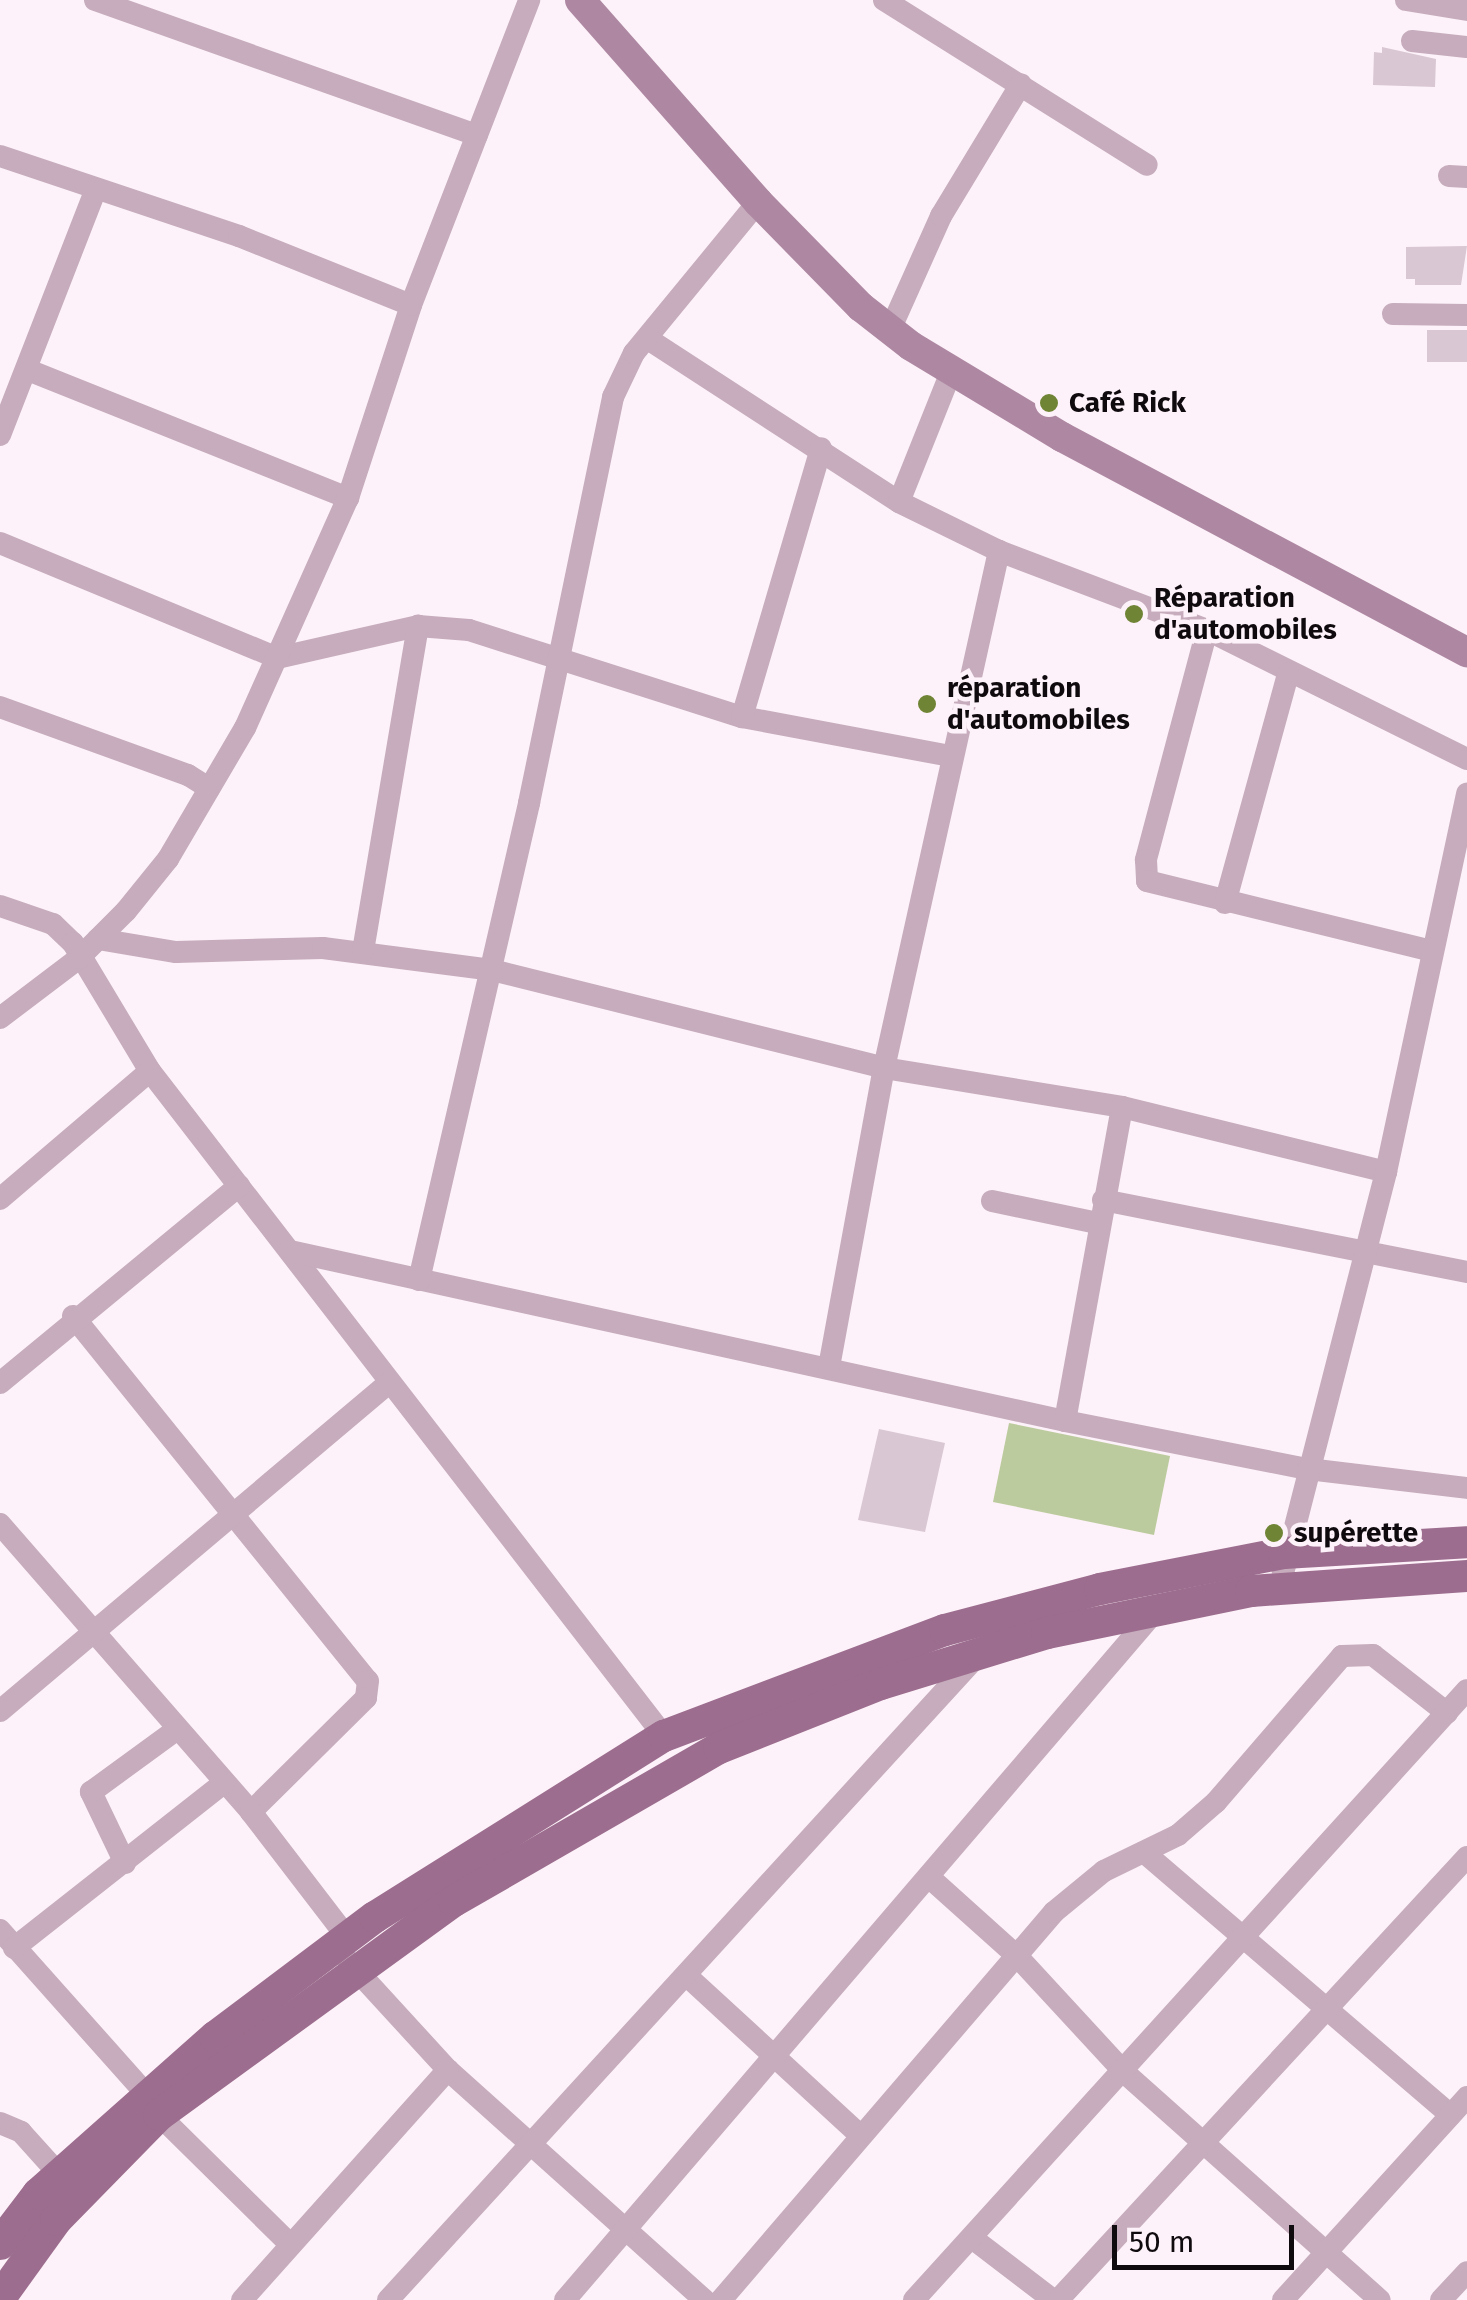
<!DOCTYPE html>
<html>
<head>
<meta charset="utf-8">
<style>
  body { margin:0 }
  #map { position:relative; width:1467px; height:2300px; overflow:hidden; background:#fdf2f9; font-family:"Fira Sans",sans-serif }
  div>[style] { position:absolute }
  .green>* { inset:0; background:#bccb9d }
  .building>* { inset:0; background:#d9c7d3 }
  .street>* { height:22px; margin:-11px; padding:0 11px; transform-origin:11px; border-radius:11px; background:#c6acbd }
  .secondary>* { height:30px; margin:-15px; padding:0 15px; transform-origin:15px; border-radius:15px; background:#ae88a2 }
  .primary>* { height:32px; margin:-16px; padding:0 16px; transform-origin:16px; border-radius:16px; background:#9c6d8e }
  .dots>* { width:28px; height:28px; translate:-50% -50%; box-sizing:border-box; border:5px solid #fdf2f9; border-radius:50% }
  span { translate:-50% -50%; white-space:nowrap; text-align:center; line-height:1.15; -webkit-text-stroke:9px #fdf2f9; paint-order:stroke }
  .poi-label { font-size:28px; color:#0f0a0d; font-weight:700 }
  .left { translate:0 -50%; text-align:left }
  .scale { position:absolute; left:1112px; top:2225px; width:182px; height:45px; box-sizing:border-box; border:5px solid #0f0a0d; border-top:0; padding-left:12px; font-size:30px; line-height:35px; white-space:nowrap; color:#0f0a0d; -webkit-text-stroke:8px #fdf2f9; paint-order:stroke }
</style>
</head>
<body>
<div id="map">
  <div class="green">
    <i style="clip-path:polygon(1009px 1423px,1170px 1456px,1154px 1535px,993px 1502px)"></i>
  </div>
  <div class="building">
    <i style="clip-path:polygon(1382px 47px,1436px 59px,1435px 87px,1373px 85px,1374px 52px,1382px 53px)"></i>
    <i style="clip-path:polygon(1467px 246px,1461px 285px,1415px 285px,1415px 279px,1406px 279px,1406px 247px)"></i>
    <i style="clip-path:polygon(1427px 330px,1467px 330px,1467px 362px,1427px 362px)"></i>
    <i style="clip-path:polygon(879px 1429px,945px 1443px,925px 1532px,858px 1520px)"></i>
  </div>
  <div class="street">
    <i style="left:95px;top:0;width:405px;rotate:19.5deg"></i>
    <i style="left:884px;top:0;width:310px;rotate:32.1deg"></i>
    <i style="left:1406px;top:0;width:62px;rotate:9.3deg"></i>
    <i style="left:1412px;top:41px;width:55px;rotate:6.2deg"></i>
    <i style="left:0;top:156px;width:252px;rotate:18.5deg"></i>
    <i style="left:239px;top:236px;width:185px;rotate:21.9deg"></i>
    <i style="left:1449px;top:176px;width:18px;rotate:3deg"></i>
    <i style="left:1393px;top:314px;width:74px;rotate:0.8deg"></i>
    <i style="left:890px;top:330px;width:125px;rotate:-65.9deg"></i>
    <i style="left:941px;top:216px;width:154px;rotate:-58.8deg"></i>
    <i style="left:648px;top:339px;width:299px;rotate:33deg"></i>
    <i style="left:899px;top:502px;width:111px;rotate:26.1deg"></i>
    <i style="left:999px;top:551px;width:222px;rotate:20.8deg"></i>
    <i style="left:1207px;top:630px;width:290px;rotate:26.4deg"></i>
    <i style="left:28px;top:370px;width:345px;rotate:21.8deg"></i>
    <i style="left:0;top:435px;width:264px;rotate:-68.7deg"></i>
    <i style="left:899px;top:502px;width:140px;rotate:-68.2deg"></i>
    <i style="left:0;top:543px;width:300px;rotate:22.5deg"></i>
    <i style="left:277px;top:658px;width:145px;rotate:-12.8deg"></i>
    <i style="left:418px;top:626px;width:51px;rotate:4.5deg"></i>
    <i style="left:469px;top:630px;width:287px;rotate:17.7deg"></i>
    <i style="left:742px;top:717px;width:212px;rotate:10.6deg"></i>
    <i style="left:1207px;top:630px;width:238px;rotate:104.9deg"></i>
    <i style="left:1146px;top:860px;width:21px;rotate:87deg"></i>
    <i style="left:1147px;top:881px;width:294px;rotate:13.8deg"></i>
    <i style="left:0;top:707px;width:200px;rotate:19.9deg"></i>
    <i style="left:188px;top:775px;width:25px;rotate:32deg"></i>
    <i style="left:742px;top:717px;width:280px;rotate:-73.6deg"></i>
    <i style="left:1225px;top:903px;width:238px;rotate:-74.6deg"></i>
    <i style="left:0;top:906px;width:56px;rotate:18.8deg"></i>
    <i style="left:53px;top:924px;width:28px;rotate:44deg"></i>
    <i style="left:73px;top:943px;width:149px;rotate:59deg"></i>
    <i style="left:150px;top:1071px;width:840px;rotate:52.3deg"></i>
    <i style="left:98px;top:939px;width:79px;rotate:9.5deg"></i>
    <i style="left:176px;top:952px;width:147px;rotate:-1.6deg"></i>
    <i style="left:323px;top:948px;width:170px;rotate:7.4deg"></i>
    <i style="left:492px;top:970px;width:404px;rotate:14deg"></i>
    <i style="left:884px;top:1068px;width:241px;rotate:9.3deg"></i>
    <i style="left:1122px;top:1107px;width:272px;rotate:13.8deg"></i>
    <i style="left:363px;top:951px;width:330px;rotate:-80.4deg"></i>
    <i style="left:0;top:1018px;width:99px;rotate:-37.2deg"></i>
    <i style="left:79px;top:958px;width:66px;rotate:-45deg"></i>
    <i style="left:126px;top:911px;width:67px;rotate:-51.1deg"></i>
    <i style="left:168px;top:859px;width:152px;rotate:-59.6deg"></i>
    <i style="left:245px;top:728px;width:252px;rotate:-65.9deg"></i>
    <i style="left:348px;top:498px;width:203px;rotate:-71.9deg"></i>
    <i style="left:411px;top:305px;width:327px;rotate:-68.8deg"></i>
    <i style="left:0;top:1199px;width:197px;rotate:-40.5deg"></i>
    <i style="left:1103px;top:1200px;width:371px;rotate:11.2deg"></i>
    <i style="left:992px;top:1201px;width:107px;rotate:11.8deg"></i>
    <i style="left:290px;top:1251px;width:793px;rotate:12.37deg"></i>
    <i style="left:1065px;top:1421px;width:248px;rotate:11.2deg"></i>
    <i style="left:1308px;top:1469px;width:160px;rotate:6.8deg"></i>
    <i style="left:419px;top:1280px;width:490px;rotate:-77deg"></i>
    <i style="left:529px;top:803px;width:415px;rotate:-78.3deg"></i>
    <i style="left:613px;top:397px;width:49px;rotate:-64.5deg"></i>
    <i style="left:634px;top:353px;width:195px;rotate:-50.6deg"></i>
    <i style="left:73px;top:1316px;width:469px;rotate:51.1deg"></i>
    <i style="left:368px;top:1681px;width:17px;rotate:97deg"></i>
    <i style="left:366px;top:1698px;width:162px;rotate:135.3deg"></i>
    <i style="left:829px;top:1367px;width:304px;rotate:-79.6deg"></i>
    <i style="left:884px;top:1068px;width:530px;rotate:-77.46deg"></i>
    <i style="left:0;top:1383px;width:310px;rotate:-39.5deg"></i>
    <i style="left:1065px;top:1421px;width:319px;rotate:-79.7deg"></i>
    <i style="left:0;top:1524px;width:382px;rotate:48.9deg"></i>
    <i style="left:251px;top:1812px;width:158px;rotate:52.5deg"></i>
    <i style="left:1279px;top:1589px;width:431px;rotate:-75.6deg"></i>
    <i style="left:1386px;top:1172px;width:387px;rotate:-77.9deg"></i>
    <i style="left:0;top:1711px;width:510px;rotate:-40.15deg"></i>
    <i style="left:1146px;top:1854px;width:401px;rotate:40.6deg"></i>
    <i style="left:125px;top:1863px;width:79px;rotate:-115.6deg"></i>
    <i style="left:91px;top:1792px;width:105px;rotate:-36.1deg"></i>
    <i style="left:930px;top:1878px;width:117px;rotate:41.9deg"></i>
    <i style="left:1017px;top:1956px;width:159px;rotate:47.3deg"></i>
    <i style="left:1125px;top:2073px;width:341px;rotate:41.7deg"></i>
    <i style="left:0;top:1930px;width:218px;rotate:48.3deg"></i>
    <i style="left:14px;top:1948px;width:267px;rotate:-38.2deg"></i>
    <i style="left:348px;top:1961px;width:148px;rotate:47.5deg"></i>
    <i style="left:448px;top:2070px;width:344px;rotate:41.9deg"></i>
    <i style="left:687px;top:1976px;width:235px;rotate:42.6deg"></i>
    <i style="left:159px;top:2115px;width:185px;rotate:44.6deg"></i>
    <i style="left:0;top:2123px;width:23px;rotate:23deg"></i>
    <i style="left:21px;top:2132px;width:57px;rotate:47.9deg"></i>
    <i style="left:972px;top:2238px;width:102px;rotate:37.4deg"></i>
    <i style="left:242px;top:2300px;width:309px;rotate:-48.2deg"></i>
    <i style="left:388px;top:2300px;width:871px;rotate:-47.56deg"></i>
    <i style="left:565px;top:2300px;width:911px;rotate:-49.41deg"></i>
    <i style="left:721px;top:2300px;width:511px;rotate:-49.36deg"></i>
    <i style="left:1054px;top:1912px;width:65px;rotate:-39.4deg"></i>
    <i style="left:1104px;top:1871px;width:82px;rotate:-25.9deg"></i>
    <i style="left:1178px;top:1835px;width:50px;rotate:-41deg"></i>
    <i style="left:1216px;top:1802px;width:193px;rotate:-49.2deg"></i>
    <i style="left:1342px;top:1656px;width:31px;rotate:-2deg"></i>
    <i style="left:1373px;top:1655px;width:94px;rotate:38.1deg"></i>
    <i style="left:914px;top:2300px;width:823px;rotate:-47.81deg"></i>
    <i style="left:1058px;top:2300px;width:603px;rotate:-47.29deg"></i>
    <i style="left:1283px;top:2300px;width:274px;rotate:-47.8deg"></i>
    <i style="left:1441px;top:2300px;width:38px;rotate:-47deg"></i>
  </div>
  <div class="secondary">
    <i style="left:580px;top:0;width:269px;rotate:48.6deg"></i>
    <i style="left:758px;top:202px;width:147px;rotate:45.6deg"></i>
    <i style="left:861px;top:307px;width:63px;rotate:38deg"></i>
    <i style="left:911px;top:346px;width:176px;rotate:31.1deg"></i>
    <i style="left:1062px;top:437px;width:459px;rotate:28deg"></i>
  </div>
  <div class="primary">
    <i style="left:0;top:2244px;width:63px;rotate:-52.8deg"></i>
    <i style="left:38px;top:2194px;width:237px;rotate:-41.6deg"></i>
    <i style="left:215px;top:2037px;width:200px;rotate:-36.9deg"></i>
    <i style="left:375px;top:1917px;width:341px;rotate:-32.1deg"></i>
    <i style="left:664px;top:1736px;width:300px;rotate:-20.7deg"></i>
    <i style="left:945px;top:1630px;width:160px;rotate:-14.8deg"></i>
    <i style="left:1100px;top:1589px;width:187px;rotate:-11.1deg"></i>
    <i style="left:1284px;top:1553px;width:183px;rotate:-3.4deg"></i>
    <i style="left:0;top:2298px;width:96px;rotate:-54.3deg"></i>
    <i style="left:56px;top:2220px;width:147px;rotate:-45.6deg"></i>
    <i style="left:159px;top:2115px;width:364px;rotate:-36deg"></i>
    <i style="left:454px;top:1901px;width:306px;rotate:-30deg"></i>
    <i style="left:719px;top:1748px;width:174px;rotate:-21.6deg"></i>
    <i style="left:881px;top:1684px;width:174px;rotate:-17.1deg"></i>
    <i style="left:1047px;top:1633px;width:208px;rotate:-11.6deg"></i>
    <i style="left:1251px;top:1591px;width:217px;rotate:-4deg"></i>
  </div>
  <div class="dots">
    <i style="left:1049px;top:403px;background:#708435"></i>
    <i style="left:1134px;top:614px;background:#708435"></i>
    <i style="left:927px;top:704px;background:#708435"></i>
    <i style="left:1274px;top:1533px;background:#708435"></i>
  </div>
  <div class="poi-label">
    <span class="left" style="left:1069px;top:403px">Café Rick</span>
    <span class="left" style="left:1154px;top:614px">Réparation<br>d'automobiles</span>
    <span class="left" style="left:947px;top:704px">réparation<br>d'automobiles</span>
    <span class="left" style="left:1294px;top:1533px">supérette</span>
  </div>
  <div class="scale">50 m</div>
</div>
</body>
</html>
